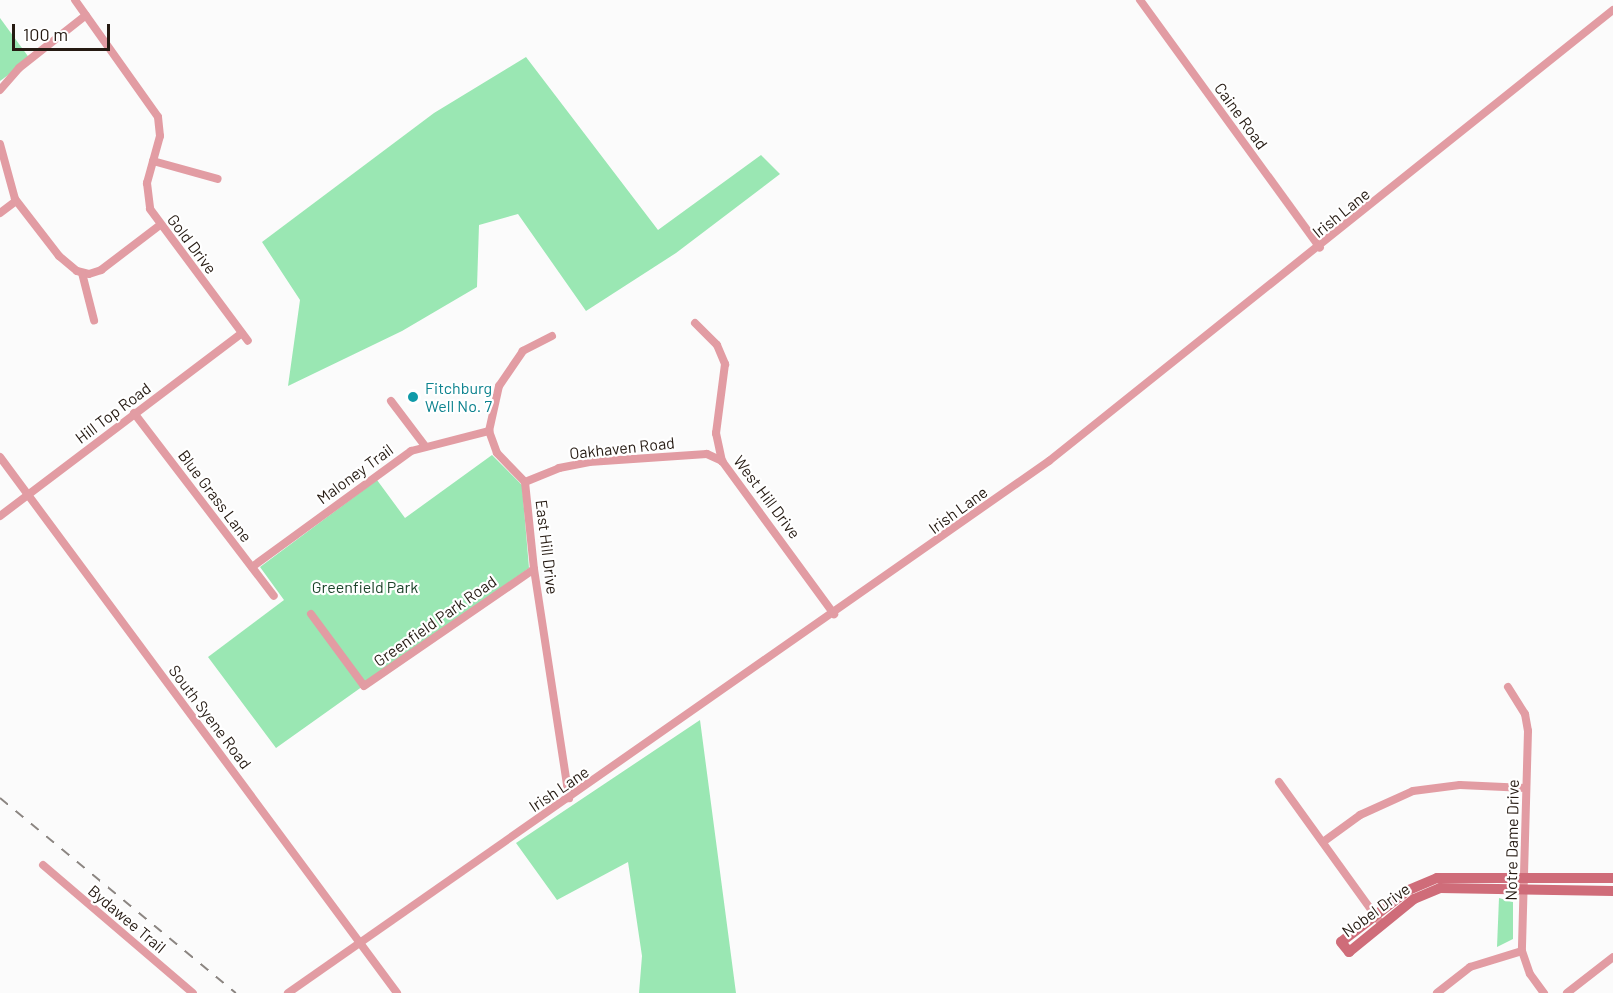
<!DOCTYPE html>
<html>
<head>
<meta charset="utf-8">
<style>
  body { margin:0 }
  #map { position:relative; width:1613px; height:993px; overflow:hidden; background:#fbfbfb; font-family:Barlow,sans-serif }
  div>[style] { position:absolute }
  .green>* { inset:0; background:#9ae7b3 }
  .street>* { height:8px; margin:-4px; padding:0 4px; transform-origin:4px; border-radius:4px; background:#e29ca3 }
  .secondary>* { height:10px; margin:-5px; padding:0 5px; transform-origin:5px; border-radius:5px; background:#cf6c79 }
  .rail>* { height:2px; margin-top:-1px; transform-origin:0; background:repeating-linear-gradient(90deg,#8b8581 0 10px,transparent 0 20px) }
  .dots>* { width:16px; height:16px; translate:-50% -50%; box-sizing:border-box; border:3px solid #fff; border-radius:50% }
  span { translate:-50% -50%; white-space:nowrap; text-align:center; line-height:1.15; -webkit-text-stroke:4.5px #fff; paint-order:stroke }
  .street-label { font-size:16px; color:#251a12 }
  .culture-label { font-size:16px; color:#0d838f }
  .left { translate:0 -50%; text-align:left }
  .park-label { font-size:16px; color:#1c432a }
  .scale { position:absolute; left:12px; top:24px; width:98px; height:27px; box-sizing:border-box; border:3px solid #251a12; border-top:0; padding-left:8px; font-size:18px; line-height:21px; white-space:nowrap; color:#251a12; -webkit-text-stroke:4px #fff; paint-order:stroke }
</style>
</head>
<body>
<div id="map">
  <div class="green">
    <i style="clip-path:polygon(0 18px,30px 59px,0 81px)"></i>
    <i style="clip-path:polygon(526px 57px,658px 230px,761px 155px,780px 174px,676px 253px,586px 311px,518px 214px,479px 225px,477px 287px,402px 331px,288px 386px,300px 300px,262px 242px,434px 113px)"></i>
    <i style="clip-path:polygon(492px 455px,522px 485px,529px 568px,276px 748px,208px 657px,284px 600px,260px 567px,377px 480px,405px 518px)"></i>
    <i style="clip-path:polygon(700px 720px,736px 993px,639px 993px,642px 956px,628px 862px,557px 900px,516px 843px)"></i>
    <i style="clip-path:polygon(1499px 898px,1513px 902px,1513px 939px,1497px 947px)"></i>
  </div>
  <div class="street">
    <i style="left:75px;top:0;width:143px;rotate:54.6deg"></i>
    <i style="left:158px;top:117px;width:19px;rotate:84deg"></i>
    <i style="left:160px;top:136px;width:49px;rotate:105.5deg"></i>
    <i style="left:147px;top:183px;width:26px;rotate:83deg"></i>
    <i style="left:150px;top:209px;width:164px;rotate:53.4deg"></i>
    <i style="left:1140px;top:0;width:306px;rotate:54deg"></i>
    <i style="left:0;top:90px;width:29px;rotate:-49deg"></i>
    <i style="left:19px;top:68px;width:85px;rotate:-38.3deg"></i>
    <i style="left:0;top:144px;width:57px;rotate:74.7deg"></i>
    <i style="left:15px;top:199px;width:72px;rotate:52.3deg"></i>
    <i style="left:59px;top:256px;width:23px;rotate:40deg"></i>
    <i style="left:77px;top:271px;width:12px;rotate:14deg"></i>
    <i style="left:89px;top:274px;width:13px;rotate:-18deg"></i>
    <i style="left:101px;top:270px;width:74px;rotate:-37.3deg"></i>
    <i style="left:153px;top:161px;width:67px;rotate:15.5deg"></i>
    <i style="left:0;top:213px;width:20px;rotate:-37deg"></i>
    <i style="left:82px;top:273px;width:49px;rotate:75.7deg"></i>
    <i style="left:695px;top:323px;width:31px;rotate:45deg"></i>
    <i style="left:717px;top:345px;width:21px;rotate:67deg"></i>
    <i style="left:725px;top:364px;width:70px;rotate:97.4deg"></i>
    <i style="left:716px;top:433px;width:29px;rotate:78deg"></i>
    <i style="left:722px;top:461px;width:190px;rotate:53.8deg"></i>
    <i style="left:552px;top:336px;width:33px;rotate:153deg"></i>
    <i style="left:523px;top:351px;width:42px;rotate:124.4deg"></i>
    <i style="left:499px;top:386px;width:46px;rotate:102.5deg"></i>
    <i style="left:489px;top:431px;width:23px;rotate:70deg"></i>
    <i style="left:497px;top:453px;width:40px;rotate:46deg"></i>
    <i style="left:525px;top:482px;width:87px;rotate:84.1deg"></i>
    <i style="left:534px;top:569px;width:232px;rotate:81.3deg"></i>
    <i style="left:391px;top:401px;width:56px;rotate:52.9deg"></i>
    <i style="left:134px;top:413px;width:230px;rotate:52.6deg"></i>
    <i style="left:0;top:457px;width:667px;rotate:53.47deg"></i>
    <i style="left:525px;top:482px;width:37px;rotate:-22deg"></i>
    <i style="left:559px;top:468px;width:31px;rotate:-11deg"></i>
    <i style="left:589px;top:462px;width:118px;rotate:-3.9deg"></i>
    <i style="left:707px;top:454px;width:17px;rotate:25deg"></i>
    <i style="left:0;top:516px;width:303px;rotate:-37.1deg"></i>
    <i style="left:252px;top:567px;width:197px;rotate:-36.1deg"></i>
    <i style="left:411px;top:451px;width:81px;rotate:-14.4deg"></i>
    <i style="left:311px;top:614px;width:89px;rotate:53.6deg"></i>
    <i style="left:364px;top:686px;width:206px;rotate:-34.5deg"></i>
    <i style="left:1508px;top:687px;width:32px;rotate:58deg"></i>
    <i style="left:1525px;top:714px;width:17px;rotate:80deg"></i>
    <i style="left:1528px;top:731px;width:220px;rotate:91.6deg"></i>
    <i style="left:1522px;top:951px;width:24px;rotate:71deg"></i>
    <i style="left:1530px;top:974px;width:24px;rotate:54deg"></i>
    <i style="left:1279px;top:782px;width:176px;rotate:54.2deg"></i>
    <i style="left:1323px;top:842px;width:46px;rotate:-36.1deg"></i>
    <i style="left:1360px;top:815px;width:58px;rotate:-24.4deg"></i>
    <i style="left:1413px;top:791px;width:47px;rotate:-7.3deg"></i>
    <i style="left:1460px;top:785px;width:66px;rotate:2.6deg"></i>
    <i style="left:43px;top:865px;width:197px;rotate:40.5deg"></i>
    <i style="left:288px;top:993px;width:929px;rotate:-34.96deg"></i>
    <i style="left:1049px;top:461px;width:722px;rotate:-38.65deg"></i>
    <i style="left:1437px;top:993px;width:42px;rotate:-38.2deg"></i>
    <i style="left:1470px;top:967px;width:54px;rotate:-17.1deg"></i>
    <i style="left:1567px;top:993px;width:58px;rotate:-38deg"></i>
  </div>
  <div class="secondary">
    <i style="left:1613px;top:878px;width:176px;rotate:180deg"></i>
    <i style="left:1437px;top:878px;width:33px;rotate:157deg"></i>
    <i style="left:1407px;top:891px;width:83px;rotate:142.3deg"></i>
    <i style="left:1341px;top:942px;width:13px;rotate:51deg"></i>
    <i style="left:1349px;top:952px;width:84px;rotate:-39.2deg"></i>
    <i style="left:1414px;top:899px;width:28px;rotate:-23deg"></i>
    <i style="left:1440px;top:888px;width:173px;rotate:1deg"></i>
  </div>
  <div class="rail">
    <i style="left:0;top:798px;width:306px;rotate:39.6deg"></i>
  </div>
  <div class="dots">
    <i style="left:413px;top:397px;background:#0f9aa8"></i>
  </div>
  <div class="street-label">
    <span style="left:1241px;top:116px;rotate:54deg">Caine Road</span>
    <span style="left:1341px;top:213px;rotate:-39deg">Irish Lane</span>
    <span style="left:192px;top:244px;rotate:53deg">Gold Drive</span>
    <span style="left:113px;top:413px;rotate:-37deg">Hill Top Road</span>
    <span style="left:622px;top:448px;rotate:-6deg">Oakhaven Road</span>
    <span style="left:355px;top:474px;rotate:-36deg">Maloney Trail</span>
    <span style="left:215px;top:496px;rotate:53deg">Blue Grass Lane</span>
    <span style="left:767px;top:497px;rotate:53deg">West Hill Drive</span>
    <span style="left:958px;top:510px;rotate:-36deg">Irish Lane</span>
    <span style="left:547px;top:547px;rotate:83deg">East Hill Drive</span>
    <span style="left:435px;top:621px;rotate:-35deg">Greenfield Park Road</span>
    <span style="left:210px;top:717px;rotate:53deg">South Syene Road</span>
    <span style="left:559px;top:789px;rotate:-34deg">Irish Lane</span>
    <span style="left:1512px;top:840px;rotate:-89deg">Notre Dame Drive</span>
    <span style="left:1376px;top:910px;rotate:-36deg">Nobel Drive</span>
    <span style="left:127px;top:919px;rotate:40deg">Bydawee Trail</span>
  </div>
  <div class="culture-label">
    <span class="left" style="left:425px;top:397px">Fitchburg<br>Well No. 7</span>
  </div>
  <div class="park-label">
    <span style="left:365px;top:587px">Greenfield Park</span>
  </div>
  <div class="scale">100 m</div>
</div>
</body>
</html>
